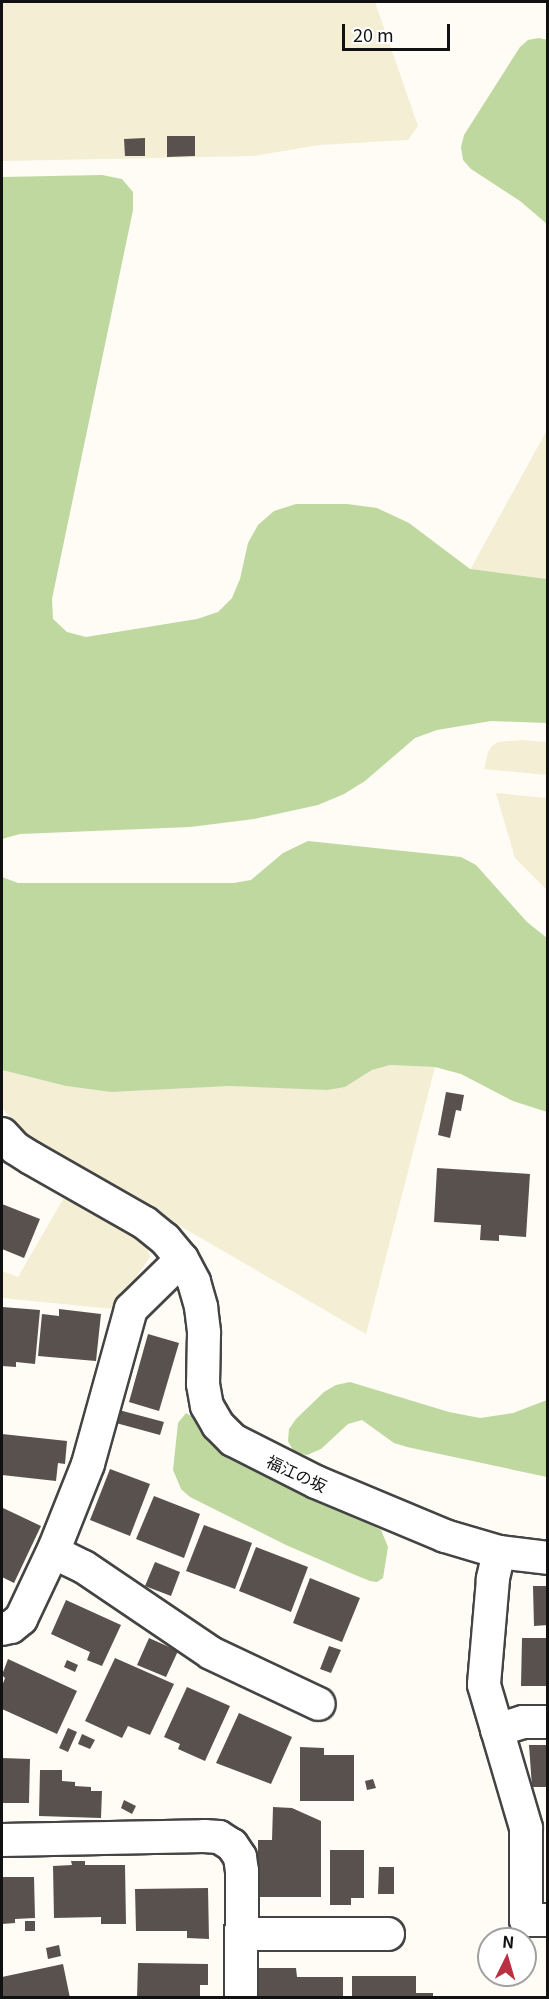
<!DOCTYPE html>
<html>
<head>
<meta charset="utf-8">
<style>
  body { margin:0 }
  #map { position:relative; width:549px; height:1999px; overflow:hidden; background:#fefcf5; font-family:Georgia,"Noto Sans JP",serif }
  div>[style] { position:absolute }
  .farmland>* { inset:0; background:#f4eed5 }
  .forest>* { inset:0; background:#bed89f }
  .building>* { inset:0; background:#59514d }
  .roads { filter:drop-shadow(2px 0 #444) drop-shadow(-2px 0 #444) drop-shadow(0 2px #444) drop-shadow(0 -2px #444) }
  .street>* { height:32px; margin:-16px; padding:0 16px; transform-origin:16px; border-radius:16px; background:#fff }
  span { translate:-50% -50%; white-space:nowrap; text-align:center; line-height:1.15; -webkit-text-stroke:6px #fff; paint-order:stroke }
  .street-label { font-size:16px; color:#111 }
  .frame { position:absolute; inset:0; border:3px solid #111; pointer-events:none }
  .north { position:absolute; left:477px; top:1927px; width:60px; height:60px; box-sizing:border-box; background:#fff; border:2px solid #a0a0a0; border-radius:50%; rotate:5deg; font-size:16px; font-weight:700; line-height:24px; text-align:center; color:#111 }
  .north::after { content:''; display:block; margin:auto; width:21px; height:27px; background:#b93043; clip-path:polygon(50% 0,100% 100%,50% 72%,0 100%) }
  .scale { position:absolute; left:342px; top:24px; width:108px; height:27px; box-sizing:border-box; border:3px solid #111; border-top:0; padding-left:8px; font-size:18px; line-height:21px; white-space:nowrap; color:#111; -webkit-text-stroke:4px #fff; paint-order:stroke }
</style>
</head>
<body>
<div id="map">
  <div class="farmland">
    <i style="clip-path:polygon(2px 2px,375px 2px,418px 126px,408px 140px,319px 145px,254px 156px,2px 161px)"></i>
    <i style="clip-path:polygon(547px 430px,547px 579px,470px 570px)"></i>
    <i style="clip-path:polygon(521px 740px,547px 742px,547px 775px,484px 769px,488px 752px,492px 746px,498px 742px)"></i>
    <i style="clip-path:polygon(496px 793px,547px 798px,547px 890px,515px 858px)"></i>
    <i style="clip-path:polygon(390px 1065px,435px 1067px,366px 1334px,39px 1144px,25px 1135px,2px 1108px,2px 1070px,66px 1086px,111px 1092px,230px 1086px,345px 1087px,372px 1070px)"></i>
    <i style="clip-path:polygon(65px 1196px,146px 1243px,150px 1257px,114px 1309px,2px 1298px,2px 1271px,18px 1277px)"></i>
  </div>
  <div class="forest">
    <i style="clip-path:polygon(539px 38px,548px 40px,547px 224px,520px 201px,471px 169px,463px 160px,461px 147px,464px 135px,520px 47px,528px 40px)"></i>
    <i style="clip-path:polygon(102px 175px,122px 179px,133px 192px,133px 210px,52px 599px,53px 619px,67px 632px,86px 637px,197px 619px,218px 612px,232px 598px,240px 579px,248px 543px,258px 525px,274px 511px,296px 504px,347px 504px,377px 508px,409px 523px,470px 569px,547px 579px,547px 723px,491px 721px,437px 730px,415px 738px,365px 781px,344px 794px,318px 805px,254px 819px,190px 827px,20px 834px,2px 839px,2px 177px)"></i>
    <i style="clip-path:polygon(308px 841px,461px 857px,476px 865px,527px 922px,547px 938px,547px 1112px,513px 1101px,461px 1074px,435px 1067px,390px 1065px,372px 1070px,345px 1087px,327px 1090px,230px 1086px,111px 1092px,66px 1086px,2px 1070px,2px 877px,18px 883px,234px 883px,251px 880px,283px 853px)"></i>
    <i style="clip-path:polygon(350px 1382px,449px 1412px,480px 1418px,513px 1413px,547px 1400px,547px 1477px,407px 1447px,394px 1443px,362px 1420px,348px 1424px,321px 1449px,307px 1455px,294px 1452px,288px 1441px,289px 1429px,296px 1419px,324px 1392px,336px 1385px)"></i>
    <i style="clip-path:polygon(186px 1413px,197px 1420px,205px 1434px,224px 1453px,381px 1530px,388px 1547px,383px 1578px,377px 1582px,370px 1581px,353px 1574px,286px 1545px,190px 1497px,181px 1489px,173px 1470px,178px 1423px)"></i>
  </div>
  <div class="building">
    <i style="clip-path:polygon(167px 136px,195px 136px,195px 156px,167px 157px)"></i>
    <i style="clip-path:polygon(145px 138px,145px 156px,125px 156px,124px 139px)"></i>
    <i style="clip-path:polygon(446px 1092px,464px 1095px,461px 1111px,456px 1110px,450px 1138px,438px 1135px)"></i>
    <i style="clip-path:polygon(437px 1168px,530px 1174px,526px 1237px,499px 1235px,499px 1241px,480px 1240px,481px 1225px,434px 1222px)"></i>
    <i style="clip-path:polygon(2px 1204px,40px 1219px,24px 1258px,2px 1249px)"></i>
    <i style="clip-path:polygon(2px 1307px,40px 1310px,35px 1364px,16px 1362px,16px 1367px,2px 1366px)"></i>
    <i style="clip-path:polygon(59px 1309px,101px 1314px,96px 1361px,38px 1356px,42px 1314px,59px 1316px)"></i>
    <i style="clip-path:polygon(148px 1334px,179px 1343px,159px 1411px,129px 1402px)"></i>
    <i style="clip-path:polygon(119px 1410px,164px 1422px,160px 1435px,116px 1423px)"></i>
    <i style="clip-path:polygon(2px 1434px,67px 1441px,65px 1464px,58px 1463px,56px 1481px,2px 1475px)"></i>
    <i style="clip-path:polygon(110px 1469px,150px 1484px,130px 1536px,90px 1520px)"></i>
    <i style="clip-path:polygon(154px 1496px,200px 1514px,184px 1558px,136px 1539px)"></i>
    <i style="clip-path:polygon(3px 1508px,41px 1526px,14px 1583px,2px 1577px)"></i>
    <i style="clip-path:polygon(204px 1525px,252px 1543px,235px 1589px,186px 1571px)"></i>
    <i style="clip-path:polygon(256px 1547px,308px 1567px,291px 1612px,239px 1591px)"></i>
    <i style="clip-path:polygon(155px 1562px,180px 1572px,171px 1596px,145px 1586px)"></i>
    <i style="clip-path:polygon(310px 1578px,360px 1598px,342px 1642px,293px 1623px)"></i>
    <i style="clip-path:polygon(533px 1586px,548px 1586px,548px 1625px,534px 1626px)"></i>
    <i style="clip-path:polygon(66px 1600px,121px 1625px,102px 1666px,87px 1660px,90px 1652px,51px 1634px)"></i>
    <i style="clip-path:polygon(149px 1638px,178px 1651px,166px 1677px,137px 1665px)"></i>
    <i style="clip-path:polygon(522px 1638px,548px 1638px,548px 1686px,521px 1686px)"></i>
    <i style="clip-path:polygon(329px 1646px,341px 1650px,331px 1673px,320px 1669px)"></i>
    <i style="clip-path:polygon(115px 1658px,174px 1684px,150px 1735px,128px 1726px,122px 1738px,85px 1721px)"></i>
    <i style="clip-path:polygon(8px 1659px,77px 1691px,57px 1734px,2px 1709px,2px 1686px,5px 1678px,2px 1675px)"></i>
    <i style="clip-path:polygon(67px 1660px,78px 1665px,75px 1672px,64px 1667px)"></i>
    <i style="clip-path:polygon(187px 1687px,230px 1706px,205px 1761px,178px 1749px,180px 1744px,164px 1737px)"></i>
    <i style="clip-path:polygon(239px 1713px,292px 1737px,271px 1784px,216px 1763px)"></i>
    <i style="clip-path:polygon(68px 1728px,77px 1732px,68px 1752px,59px 1748px)"></i>
    <i style="clip-path:polygon(82px 1734px,95px 1740px,90px 1749px,78px 1744px)"></i>
    <i style="clip-path:polygon(529px 1745px,548px 1745px,548px 1787px,532px 1787px)"></i>
    <i style="clip-path:polygon(300px 1747px,324px 1748px,324px 1755px,354px 1755px,354px 1801px,300px 1801px)"></i>
    <i style="clip-path:polygon(2px 1758px,30px 1759px,29px 1803px,2px 1803px)"></i>
    <i style="clip-path:polygon(40px 1770px,62px 1770px,62px 1781px,75px 1782px,75px 1786px,91px 1787px,91px 1791px,102px 1791px,101px 1818px,39px 1816px)"></i>
    <i style="clip-path:polygon(373px 1779px,376px 1788px,367px 1790px,365px 1781px)"></i>
    <i style="clip-path:polygon(124px 1800px,136px 1806px,132px 1814px,121px 1808px)"></i>
    <i style="clip-path:polygon(273px 1807px,292px 1808px,321px 1821px,321px 1897px,258px 1897px,258px 1840px,272px 1840px)"></i>
    <i style="clip-path:polygon(330px 1850px,364px 1850px,364px 1898px,351px 1898px,351px 1905px,330px 1905px)"></i>
    <i style="clip-path:polygon(71px 1861px,85px 1861px,85px 1865px,125px 1865px,126px 1924px,101px 1924px,101px 1917px,54px 1918px,53px 1866px,72px 1865px)"></i>
    <i style="clip-path:polygon(379px 1867px,394px 1867px,394px 1894px,378px 1894px)"></i>
    <i style="clip-path:polygon(2px 1877px,34px 1877px,35px 1918px,15px 1919px,15px 1923px,2px 1924px)"></i>
    <i style="clip-path:polygon(208px 1888px,209px 1939px,187px 1938px,187px 1931px,136px 1931px,135px 1889px)"></i>
    <i style="clip-path:polygon(25px 1921px,35px 1921px,35px 1931px,25px 1931px)"></i>
    <i style="clip-path:polygon(59px 1945px,61px 1956px,48px 1959px,46px 1948px)"></i>
    <i style="clip-path:polygon(138px 1963px,208px 1964px,208px 1985px,200px 1985px,200px 1998px,137px 1998px)"></i>
    <i style="clip-path:polygon(63px 1964px,70px 1998px,2px 1998px,2px 1977px)"></i>
    <i style="clip-path:polygon(259px 1968px,296px 1968px,297px 1977px,343px 1977px,343px 1998px,258px 1998px)"></i>
    <i style="clip-path:polygon(352px 1976px,416px 1976px,416px 1993px,433px 1993px,433px 1998px,352px 1998px)"></i>
  </div>
  <div class="roads">
    <div class="street">
      <i style="left:2px;top:1134px;width:19px;rotate:47deg"></i>
      <i style="left:15px;top:1148px;width:19px;rotate:32deg"></i>
      <i style="left:31px;top:1158px;width:131px;rotate:29.7deg"></i>
      <i style="left:145px;top:1223px;width:26px;rotate:39deg"></i>
      <i style="left:165px;top:1239px;width:26px;rotate:50deg"></i>
      <i style="left:182px;top:1259px;width:26px;rotate:62deg"></i>
      <i style="left:194px;top:1282px;width:26px;rotate:74deg"></i>
      <i style="left:201px;top:1307px;width:26px;rotate:83deg"></i>
      <i style="left:204px;top:1333px;width:51px;rotate:91.1deg"></i>
      <i style="left:203px;top:1384px;width:22px;rotate:80deg"></i>
      <i style="left:207px;top:1406px;width:22px;rotate:60deg"></i>
      <i style="left:218px;top:1425px;width:21px;rotate:45deg"></i>
      <i style="left:233px;top:1440px;width:93px;rotate:26.8deg"></i>
      <i style="left:316px;top:1482px;width:140px;rotate:22.7deg"></i>
      <i style="left:445px;top:1536px;width:56px;rotate:16.5deg"></i>
      <i style="left:499px;top:1552px;width:49px;rotate:7deg"></i>
      <i style="left:53px;top:1552px;width:34px;rotate:26deg"></i>
      <i style="left:84px;top:1567px;width:153px;rotate:34.1deg"></i>
      <i style="left:211px;top:1653px;width:119px;rotate:25.3deg"></i>
      <i style="left:499px;top:1552px;width:28px;rotate:103deg"></i>
      <i style="left:493px;top:1579px;width:106px;rotate:94.9deg"></i>
      <i style="left:484px;top:1685px;width:149px;rotate:73.6deg"></i>
      <i style="left:526px;top:1828px;width:92px;rotate:90deg"></i>
      <i style="left:526px;top:1920px;width:22px"></i>
      <i style="left:2px;top:1629px;width:9px;rotate:-13deg"></i>
      <i style="left:11px;top:1627px;width:13px;rotate:-39deg"></i>
      <i style="left:21px;top:1619px;width:80px;rotate:-64.7deg"></i>
      <i style="left:55px;top:1547px;width:89px;rotate:-68.3deg"></i>
      <i style="left:88px;top:1464px;width:161px;rotate:-74.5deg"></i>
      <i style="left:131px;top:1309px;width:71px;rotate:-44.4deg"></i>
      <i style="left:497px;top:1730px;width:27px;rotate:-17deg"></i>
      <i style="left:523px;top:1722px;width:25px"></i>
      <i style="left:2px;top:1840px;width:202px;rotate:-1.1deg"></i>
      <i style="left:204px;top:1836px;width:15px;rotate:4deg"></i>
      <i style="left:219px;top:1837px;width:15px;rotate:32deg"></i>
      <i style="left:232px;top:1845px;width:14px;rotate:56deg"></i>
      <i style="left:240px;top:1857px;width:14px;rotate:82deg"></i>
      <i style="left:242px;top:1871px;width:127px;rotate:90.5deg"></i>
      <i style="left:241px;top:1934px;width:147px"></i>
    </div>
  </div>
  <div class="street-label">
    <span style="left:297px;top:1473px;rotate:25deg">福江の坂</span>
  </div>
  <div class="frame"></div>
  <div class="north">N</div>
  <div class="scale">20 m</div>
</div>
</body>
</html>
